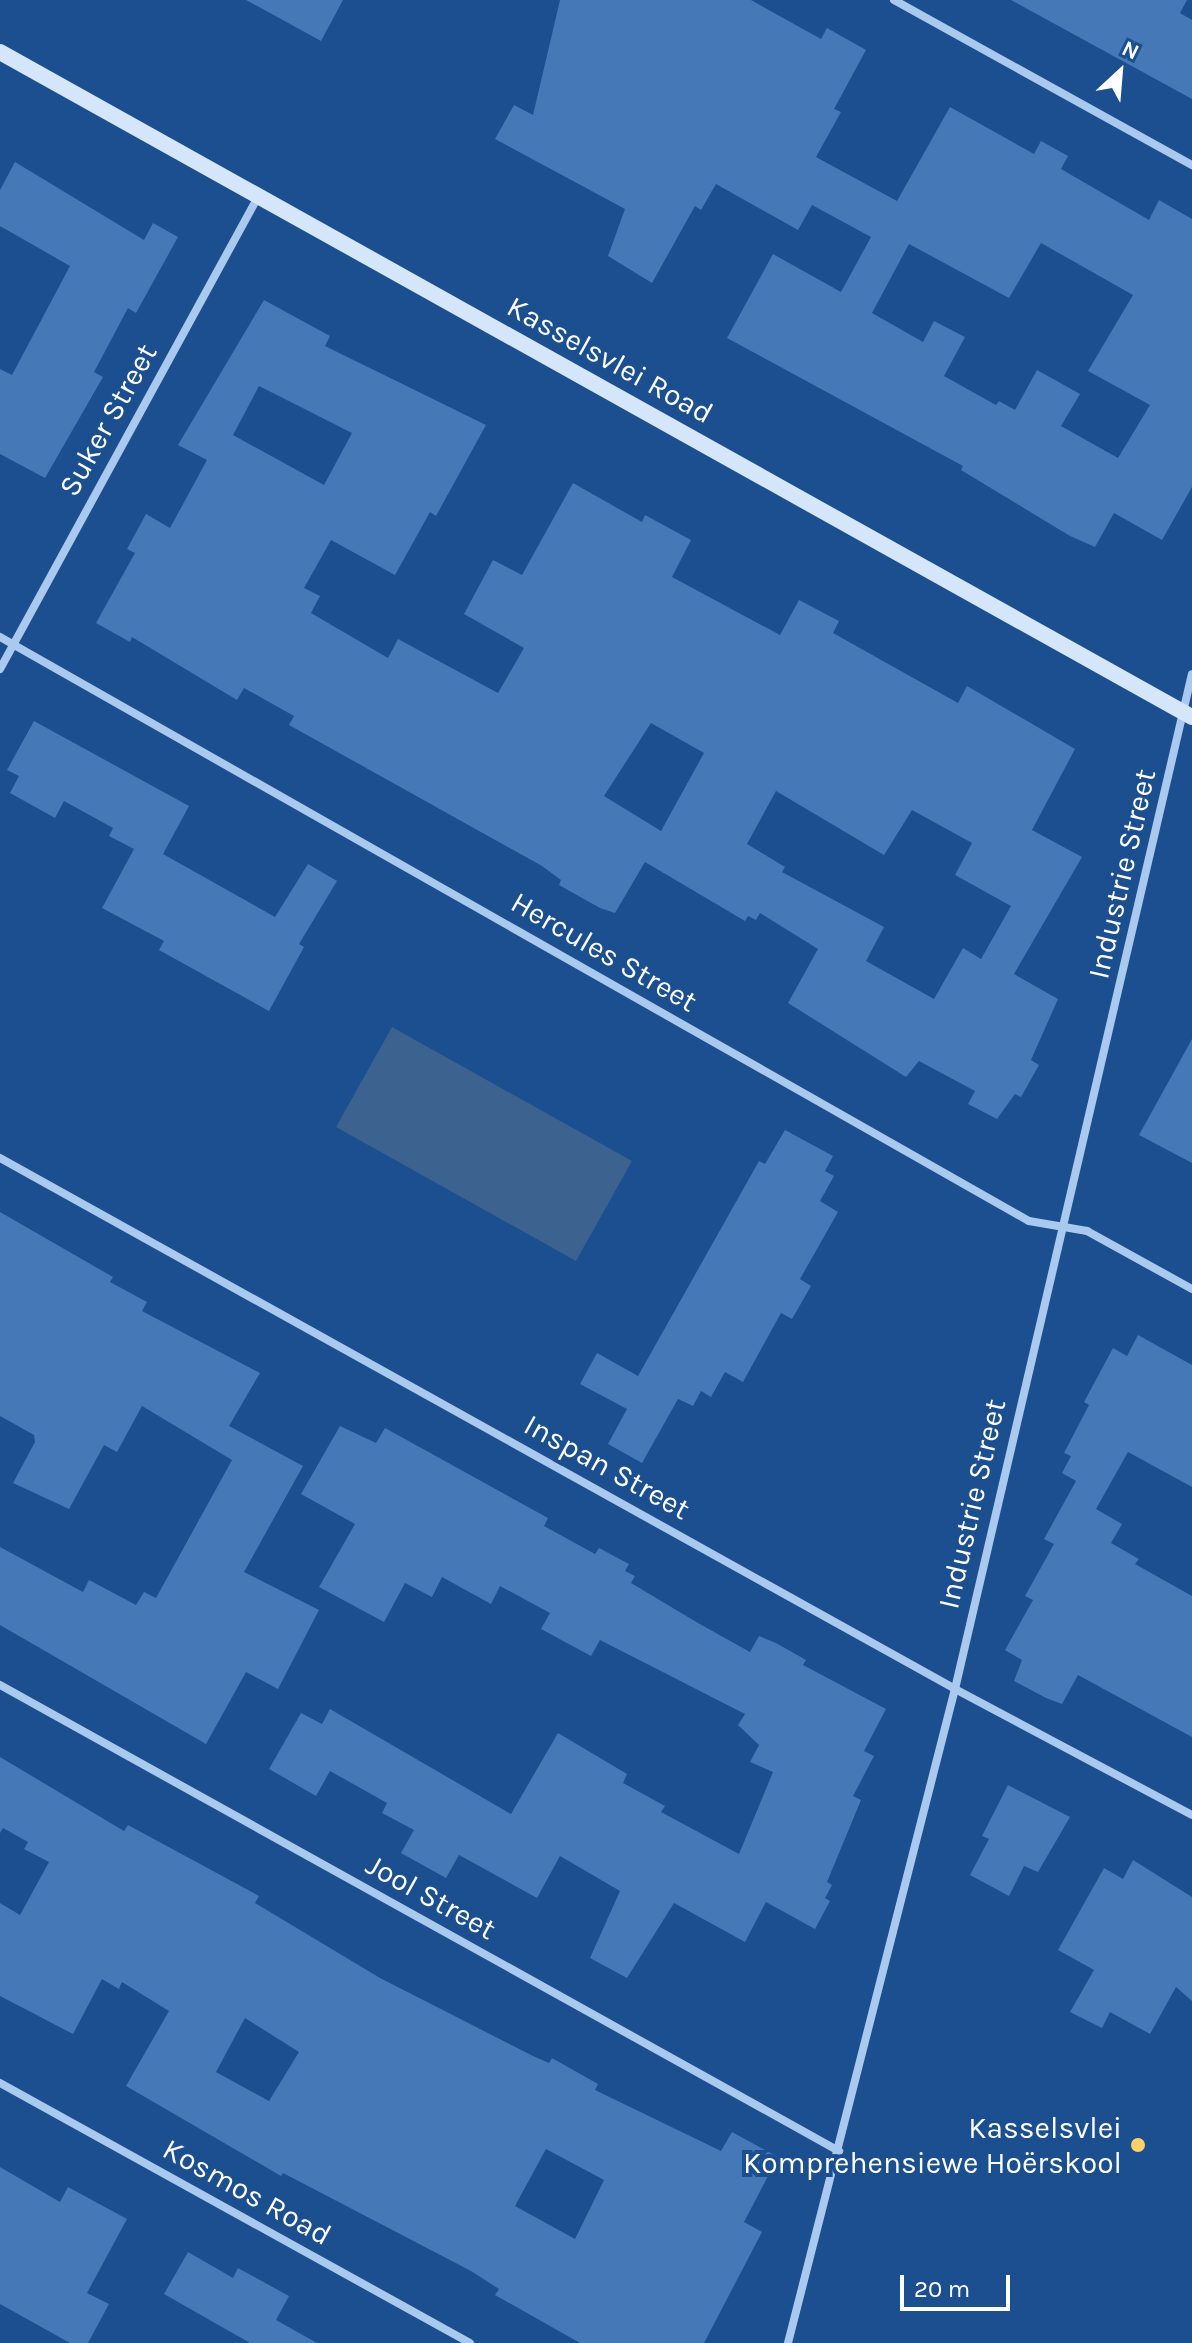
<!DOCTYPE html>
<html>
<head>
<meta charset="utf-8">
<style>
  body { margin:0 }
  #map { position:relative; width:1192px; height:2343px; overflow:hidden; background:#1b4f8f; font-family:Karla,sans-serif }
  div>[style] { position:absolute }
  .water>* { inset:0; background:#3c6290 }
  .building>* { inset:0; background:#4478b7 }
  .street>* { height:8px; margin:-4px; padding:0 4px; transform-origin:4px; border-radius:4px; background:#a9c9ee }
  .secondary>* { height:16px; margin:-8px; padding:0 8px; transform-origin:8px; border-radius:8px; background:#d6e6fa }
  .dots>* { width:22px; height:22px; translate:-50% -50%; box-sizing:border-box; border:4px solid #1b4f8f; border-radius:50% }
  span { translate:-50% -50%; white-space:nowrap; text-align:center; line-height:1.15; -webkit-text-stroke:8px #1b4f8f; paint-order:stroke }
  .street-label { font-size:30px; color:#fff }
  .poi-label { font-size:30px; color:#fff }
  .right { translate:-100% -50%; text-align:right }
  .north { position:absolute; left:1080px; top:32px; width:80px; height:80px; -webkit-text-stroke:6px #1b4f8f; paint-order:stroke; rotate:26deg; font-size:22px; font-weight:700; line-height:32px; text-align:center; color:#fff }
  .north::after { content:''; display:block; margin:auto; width:28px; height:36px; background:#fff; clip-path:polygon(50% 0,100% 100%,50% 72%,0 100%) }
  .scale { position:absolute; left:900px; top:2275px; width:110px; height:36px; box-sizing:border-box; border:4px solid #fff; border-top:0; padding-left:10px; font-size:24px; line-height:28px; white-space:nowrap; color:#fff; -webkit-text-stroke:6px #1b4f8f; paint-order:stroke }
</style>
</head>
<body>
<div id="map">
  <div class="water">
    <i style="clip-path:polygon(392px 1027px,632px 1161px,576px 1261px,336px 1127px)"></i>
  </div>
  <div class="building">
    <i style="clip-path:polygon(246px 0,343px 0,321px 41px)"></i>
    <i style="clip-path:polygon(evenodd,560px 0,751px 0,821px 39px,827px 28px,866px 50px,834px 109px,841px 112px,816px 157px,897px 201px,950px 107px,1034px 154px,1041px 141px,1068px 156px,1061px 169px,1149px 220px,1159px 200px,1192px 219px,1192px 487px,1162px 540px,1114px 513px,1095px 547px,1070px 536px,961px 470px,963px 466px,727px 338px,773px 254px,841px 292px,871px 237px,812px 205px,798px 230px,716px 184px,701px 210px,695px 206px,652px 283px,608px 256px,625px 209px,495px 139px,514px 105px,533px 115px,560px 0,1041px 243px,1133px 295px,1088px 371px,1150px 405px,1118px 458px,1061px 426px,1080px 394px,1037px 370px,1015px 410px,999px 401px,996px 405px,944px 376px,965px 337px,934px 321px,923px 342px,872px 313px,909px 244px,1009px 298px,1041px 243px)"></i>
    <i style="clip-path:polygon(1011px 0,1187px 0,1180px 13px,1192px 20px,1192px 99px)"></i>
    <i style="clip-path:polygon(15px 162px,144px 240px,153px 223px,178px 237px,136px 313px,128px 308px,94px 372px,103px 377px,45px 478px,0 454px,0 369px,12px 375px,70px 266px,0 226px,0 190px)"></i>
    <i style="clip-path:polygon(evenodd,264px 300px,330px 336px,325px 346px,486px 425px,436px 516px,430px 512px,395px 575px,331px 540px,304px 588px,320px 596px,311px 613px,388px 658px,398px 639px,498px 693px,524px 648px,464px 614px,493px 560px,522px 575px,573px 483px,642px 522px,645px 515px,691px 540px,672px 577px,780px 635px,799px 600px,839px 621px,833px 633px,958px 703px,967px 686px,1075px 749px,1032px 830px,1082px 857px,1014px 974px,1058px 999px,1031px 1060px,1039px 1065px,1021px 1097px,1015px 1094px,997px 1119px,968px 1104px,975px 1091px,919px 1061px,906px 1077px,788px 1003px,818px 949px,760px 913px,756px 920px,748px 916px,745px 921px,645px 862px,615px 913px,600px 908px,559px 885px,561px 880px,542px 866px,289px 725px,294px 716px,244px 688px,237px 700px,132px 637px,130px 642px,96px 623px,135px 553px,127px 549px,146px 514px,170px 528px,207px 460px,178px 445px,264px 300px,259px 386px,352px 433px,324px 485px,233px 435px,259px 386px,264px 300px,651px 723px,704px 753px,661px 831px,604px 796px,651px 723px,264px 300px,776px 791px,884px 855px,912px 810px,972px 843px,955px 875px,1011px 906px,981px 959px,963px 948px,934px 999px,866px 961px,884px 927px,782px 872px,785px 867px,747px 844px,776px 791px)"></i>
    <i style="clip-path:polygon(34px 721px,189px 806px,163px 854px,275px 917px,308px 864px,337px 881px,299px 944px,304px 947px,269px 1011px,159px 950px,164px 941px,102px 908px,134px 849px,109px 836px,113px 828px,64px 801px,55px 818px,10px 793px,19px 776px,7px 770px)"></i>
    <i style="clip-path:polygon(1192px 1039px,1192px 1163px,1139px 1135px)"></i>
    <i style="clip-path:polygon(785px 1130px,833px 1156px,825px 1171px,834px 1176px,820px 1201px,838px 1212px,800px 1279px,811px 1286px,792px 1319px,781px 1313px,743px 1382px,725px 1372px,711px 1397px,701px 1391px,693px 1406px,678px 1399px,642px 1463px,608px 1444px,627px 1409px,580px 1384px,597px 1353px,638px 1376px,759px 1161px,765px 1164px)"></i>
    <i style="clip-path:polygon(0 1212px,113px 1277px,110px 1282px,147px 1302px,142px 1311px,260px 1373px,229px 1426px,303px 1466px,244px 1572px,319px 1610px,278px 1689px,246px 1672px,206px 1744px,0 1625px,0 1547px,83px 1592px,89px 1580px,136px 1605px,144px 1592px,156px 1598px,232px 1460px,142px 1406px,117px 1452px,104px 1445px,69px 1509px,13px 1483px,35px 1442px,34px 1435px,0 1416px)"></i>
    <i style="clip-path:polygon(1138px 1335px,1192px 1365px,1192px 1487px,1128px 1452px,1096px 1509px,1122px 1524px,1111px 1543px,1139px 1559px,1135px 1564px,1192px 1596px,1192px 1737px,1078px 1675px,1062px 1704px,1046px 1698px,1014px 1681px,1022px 1660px,1005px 1650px,1033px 1600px,1025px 1596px,1054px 1544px,1044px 1539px,1076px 1481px,1062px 1473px,1071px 1456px,1064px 1453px,1089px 1405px,1084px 1402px,1113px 1348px,1127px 1356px)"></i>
    <i style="clip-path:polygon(340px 1426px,376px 1443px,385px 1428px,548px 1518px,544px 1526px,595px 1554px,599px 1548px,629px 1564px,625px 1571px,635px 1576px,631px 1583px,698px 1623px,750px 1652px,759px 1636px,776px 1643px,806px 1660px,803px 1665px,886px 1709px,864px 1751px,874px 1756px,853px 1796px,861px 1800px,827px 1882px,832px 1885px,825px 1898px,830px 1901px,815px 1929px,766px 1902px,745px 1942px,674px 1903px,627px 1978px,590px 1958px,620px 1891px,560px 1856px,537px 1898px,459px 1855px,446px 1878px,401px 1853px,414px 1830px,382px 1813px,387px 1803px,330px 1771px,316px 1796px,269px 1769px,301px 1713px,322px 1724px,330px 1709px,511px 1814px,558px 1733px,627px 1774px,623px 1783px,665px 1806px,661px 1812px,739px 1854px,773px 1772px,750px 1762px,759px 1745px,738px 1725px,745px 1714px,600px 1640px,591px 1656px,541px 1629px,550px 1613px,500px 1586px,491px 1604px,442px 1577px,432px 1597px,405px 1583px,384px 1622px,319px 1587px,355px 1524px,301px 1494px)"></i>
    <i style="clip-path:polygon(evenodd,0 1757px,124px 1831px,128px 1825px,259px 1896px,255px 1903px,380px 1978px,533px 2056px,549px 2063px,552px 2058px,598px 2084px,595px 2090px,721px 2151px,732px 2132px,778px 2157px,744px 2222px,762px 2232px,704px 2343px,580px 2343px,495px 2295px,499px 2289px,471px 2271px,283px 2173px,281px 2176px,126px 2086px,169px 2011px,122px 1982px,119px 1989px,102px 1979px,73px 2034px,0 1996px,0 1903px,20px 1915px,49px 1862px,24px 1849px,28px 1842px,3px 1828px,0 1833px,0 1757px,245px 2018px,299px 2052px,269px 2101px,216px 2072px,245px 2018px,0 1757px,546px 2149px,604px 2180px,575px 2239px,515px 2206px,546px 2149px)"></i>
    <i style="clip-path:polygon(1008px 1785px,1070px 1817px,1038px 1872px,1024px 1866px,1009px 1896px,970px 1875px,989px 1839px,982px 1836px)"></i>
    <i style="clip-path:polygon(1133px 1860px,1192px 1897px,1192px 2001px,1176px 1987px,1150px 2034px,1110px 2012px,1102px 2028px,1070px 2012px,1094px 1970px,1058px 1950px,1104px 1868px,1123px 1879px)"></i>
    <i style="clip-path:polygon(0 2167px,60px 2202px,68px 2187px,127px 2219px,87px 2293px,109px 2304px,88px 2343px,70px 2343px,0 2304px)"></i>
    <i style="clip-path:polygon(188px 2252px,233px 2278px,238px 2268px,289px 2296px,276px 2320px,317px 2343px,250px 2343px,164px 2294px)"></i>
  </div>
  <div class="street">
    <i style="left:894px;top:0;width:341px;rotate:29deg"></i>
    <i style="left:0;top:637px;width:1183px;rotate:29.58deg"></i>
    <i style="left:1029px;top:1221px;width:59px;rotate:9.8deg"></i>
    <i style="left:1087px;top:1231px;width:120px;rotate:28.9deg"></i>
    <i style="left:0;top:669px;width:540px;rotate:-61.35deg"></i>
    <i style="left:0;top:1158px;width:1093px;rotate:29.07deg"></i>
    <i style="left:955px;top:1689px;width:268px;rotate:28deg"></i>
    <i style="left:0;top:1685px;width:960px;rotate:29.05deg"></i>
    <i style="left:0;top:2083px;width:537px;rotate:28.95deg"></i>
    <i style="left:788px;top:2343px;width:675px;rotate:-75.68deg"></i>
    <i style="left:955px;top:1689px;width:1042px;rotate:-76.86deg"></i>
  </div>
  <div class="secondary">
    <i style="left:0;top:52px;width:1365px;rotate:29.16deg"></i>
  </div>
  <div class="dots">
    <i style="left:1138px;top:2145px;background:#ffd166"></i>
  </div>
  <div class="street-label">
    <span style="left:610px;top:360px;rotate:29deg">Kasselsvlei Road</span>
    <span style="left:108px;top:420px;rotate:-61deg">Suker Street</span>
    <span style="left:1122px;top:874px;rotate:-77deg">Industrie Street</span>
    <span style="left:604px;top:952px;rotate:30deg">Hercules Street</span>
    <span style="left:607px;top:1467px;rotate:29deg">Inspan Street</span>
    <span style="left:972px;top:1504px;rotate:-77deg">Industrie Street</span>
    <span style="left:431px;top:1897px;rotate:29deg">Jool Street</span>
    <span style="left:247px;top:2192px;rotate:29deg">Kosmos Road</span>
  </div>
  <div class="poi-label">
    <span class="right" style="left:1122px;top:2145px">Kasselsvlei<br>Komprehensiewe Hoërskool</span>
  </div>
  <div class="north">N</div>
  <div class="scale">20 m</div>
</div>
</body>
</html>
